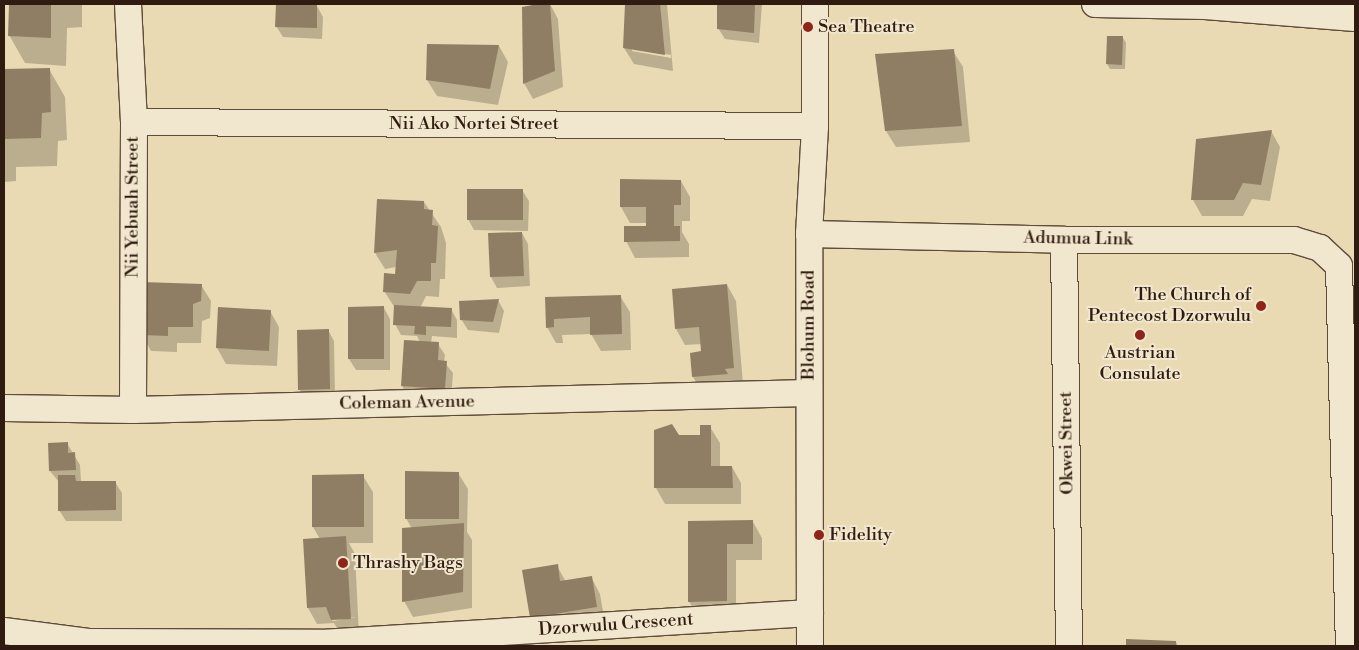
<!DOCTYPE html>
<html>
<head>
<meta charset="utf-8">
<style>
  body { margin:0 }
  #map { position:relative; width:1359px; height:650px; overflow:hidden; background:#e9dab3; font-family:"Libre Bodoni",serif }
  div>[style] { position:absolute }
  .shadow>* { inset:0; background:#0003 }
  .building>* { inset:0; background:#907e64 }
  .roads { filter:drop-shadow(1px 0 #5e4b38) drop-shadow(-1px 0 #5e4b38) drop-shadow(0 1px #5e4b38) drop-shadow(0 -1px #5e4b38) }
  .minor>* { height:26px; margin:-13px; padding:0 13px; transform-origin:13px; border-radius:13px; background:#f1e7ce }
  .dots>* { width:14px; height:14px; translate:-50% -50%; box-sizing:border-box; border:2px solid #f1e7ce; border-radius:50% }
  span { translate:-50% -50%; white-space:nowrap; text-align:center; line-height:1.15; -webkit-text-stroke:4px #f1e7ce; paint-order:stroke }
  .poi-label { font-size:18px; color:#2f1b0f }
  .left { translate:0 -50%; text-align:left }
  .right { translate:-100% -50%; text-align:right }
  .street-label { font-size:18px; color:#2f1b0f }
  .frame { position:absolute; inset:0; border:5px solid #2f1b0f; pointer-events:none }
</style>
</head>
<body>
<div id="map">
  <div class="shadow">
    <i style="clip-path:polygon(10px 4px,82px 4px,82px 27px,67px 28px,66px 66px,25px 63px,9px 35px)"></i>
    <i style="clip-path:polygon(236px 4px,266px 4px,266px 5px)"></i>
    <i style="clip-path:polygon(550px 4px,558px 19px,563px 87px,533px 99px,524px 83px,524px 8px)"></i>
    <i style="clip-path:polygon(evenodd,626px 4px,667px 4px,673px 71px,634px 64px,624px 48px,626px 4px,632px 49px,671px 55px,671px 58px,632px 51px,632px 49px)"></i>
    <i style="clip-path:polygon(718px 4px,762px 4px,759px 43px,725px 39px,718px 28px)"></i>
    <i style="clip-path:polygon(317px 6px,323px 17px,322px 39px,283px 37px,276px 26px)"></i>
    <i style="clip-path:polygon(1123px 38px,1126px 43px,1125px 69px,1110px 69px,1107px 64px)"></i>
    <i style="clip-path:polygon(499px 46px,508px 62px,498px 105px,437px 96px,427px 80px)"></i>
    <i style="clip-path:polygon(953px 51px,963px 67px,970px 142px,896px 147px,886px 131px,876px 55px)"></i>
    <i style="clip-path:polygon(49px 69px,65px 97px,67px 140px,58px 141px,57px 166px,16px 167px,16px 181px,4px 182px,4px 70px)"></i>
    <i style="clip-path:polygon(1271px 131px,1280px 147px,1270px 201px,1252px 199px,1243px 216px,1202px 216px,1193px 200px,1197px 140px)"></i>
    <i style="clip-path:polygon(681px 181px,690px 197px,690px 221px,682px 221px,682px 232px,689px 244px,689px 257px,635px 258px,626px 241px,647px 227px,647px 223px,630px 223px,621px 207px)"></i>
    <i style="clip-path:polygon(522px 190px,529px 201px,528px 231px,474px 230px,468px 219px)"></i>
    <i style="clip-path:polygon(424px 202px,441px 227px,446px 243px,445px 279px,440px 279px,439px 297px,426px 296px,420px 308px,451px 309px,457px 320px,457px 338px,432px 336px,431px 343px,438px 344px,445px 355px,444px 362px,453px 373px,451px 400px,408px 397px,402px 386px,405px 341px,420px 342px,417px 336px,401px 335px,395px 324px,395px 308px,384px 291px,396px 275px,396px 267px,385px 269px,375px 253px)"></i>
    <i style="clip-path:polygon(522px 233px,528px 244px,530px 286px,497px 288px,491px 277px)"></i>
    <i style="clip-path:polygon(201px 285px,211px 301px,210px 318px,202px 321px,201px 343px,177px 343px,177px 352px,151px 351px,142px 335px)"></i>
    <i style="clip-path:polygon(727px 285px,736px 301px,743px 384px,703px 393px,693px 377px,703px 352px,702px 344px,685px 345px,676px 329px)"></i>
    <i style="clip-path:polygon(620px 296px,630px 312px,631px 350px,601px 351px,591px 334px,562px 335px,563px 343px,556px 343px,547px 327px,546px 299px)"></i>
    <i style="clip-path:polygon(498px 300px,504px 311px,499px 333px,468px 330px,461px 319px)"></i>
    <i style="clip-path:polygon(384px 308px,390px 319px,390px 370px,356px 370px,349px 359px)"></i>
    <i style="clip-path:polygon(270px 311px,279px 327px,277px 366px,226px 364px,217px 348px)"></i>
    <i style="clip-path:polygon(328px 330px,334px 341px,335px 400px,306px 401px,300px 390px)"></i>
    <i style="clip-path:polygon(710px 427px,720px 443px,720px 467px,732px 467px,741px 483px,741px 504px,665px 504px,656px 488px,678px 436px,701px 436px)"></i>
    <i style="clip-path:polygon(67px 443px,80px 465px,81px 482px,115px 482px,122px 493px,122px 521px,66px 521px,59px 510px,59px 482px,50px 471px,49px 444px)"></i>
    <i style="clip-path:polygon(458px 473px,468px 489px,467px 532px,472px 540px,472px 608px,413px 617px,404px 601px,412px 529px,406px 518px)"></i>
    <i style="clip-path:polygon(evenodd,363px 476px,373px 492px,373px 543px,349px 543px,355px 554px,359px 635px,342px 636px,334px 623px,317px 624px,308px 608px,320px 539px,313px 527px,363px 476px,357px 617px,333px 621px,330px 619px,357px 617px)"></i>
    <i style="clip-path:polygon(689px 522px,753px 522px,762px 538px,762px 560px,736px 560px,736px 617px,698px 618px,689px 601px)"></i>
    <i style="clip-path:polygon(557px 566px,566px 582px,591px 577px,600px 594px,605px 623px,531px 618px)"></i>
    <i style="clip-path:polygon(1128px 640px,1176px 642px,1178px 646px,1127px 646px)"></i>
  </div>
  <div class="building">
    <i style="clip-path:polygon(9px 4px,51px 4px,51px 38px,8px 36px)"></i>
    <i style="clip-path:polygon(276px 4px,317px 5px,317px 28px,275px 27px)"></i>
    <i style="clip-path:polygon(538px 4px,550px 4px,555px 71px,523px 84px,522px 7px)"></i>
    <i style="clip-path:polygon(625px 4px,660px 4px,665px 55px,623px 48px)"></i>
    <i style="clip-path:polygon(717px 4px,755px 4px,754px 33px,717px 29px)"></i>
    <i style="clip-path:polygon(1107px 36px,1123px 36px,1122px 65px,1106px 64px)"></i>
    <i style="clip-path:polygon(427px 44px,499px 45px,490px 89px,426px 80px)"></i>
    <i style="clip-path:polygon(954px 49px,962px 126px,885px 131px,875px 54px)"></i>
    <i style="clip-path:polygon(50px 68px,51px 112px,42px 113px,41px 138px,4px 139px,4px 69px)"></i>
    <i style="clip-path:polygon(1272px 130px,1261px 185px,1243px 183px,1234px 200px,1191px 200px,1196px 139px)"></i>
    <i style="clip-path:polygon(620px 179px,681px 180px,681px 205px,674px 205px,674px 226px,680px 226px,680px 241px,624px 242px,624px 226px,646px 226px,646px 207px,620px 207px)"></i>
    <i style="clip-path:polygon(467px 189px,523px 189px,523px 220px,467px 220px)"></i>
    <i style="clip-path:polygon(377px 199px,424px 201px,424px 209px,433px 210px,432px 225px,438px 226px,436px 263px,431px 263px,431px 281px,417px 281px,410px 294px,383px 292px,384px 273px,395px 274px,397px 250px,374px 253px)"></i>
    <i style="clip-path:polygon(522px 232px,524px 276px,490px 277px,488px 233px)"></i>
    <i style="clip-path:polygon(142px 282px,202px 284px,201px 301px,193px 304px,193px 327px,168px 327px,168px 336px,141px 335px)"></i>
    <i style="clip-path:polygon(727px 284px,734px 368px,725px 369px,728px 374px,692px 377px,690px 353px,701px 351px,699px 327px,675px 329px,672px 289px)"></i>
    <i style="clip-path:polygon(621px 295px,622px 334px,590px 335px,590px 317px,554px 319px,554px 327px,546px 328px,545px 297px)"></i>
    <i style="clip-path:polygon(499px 299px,493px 322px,460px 320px,459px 301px)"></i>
    <i style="clip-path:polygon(394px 305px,452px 308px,451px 327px,426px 326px,426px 335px,414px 334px,415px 326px,393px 325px)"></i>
    <i style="clip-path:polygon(384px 306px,384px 359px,348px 359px,348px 307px)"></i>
    <i style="clip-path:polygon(218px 307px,271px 310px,269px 351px,216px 348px)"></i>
    <i style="clip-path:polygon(329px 329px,330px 389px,298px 390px,297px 330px)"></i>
    <i style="clip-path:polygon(404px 340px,439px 342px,438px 360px,447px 361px,445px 389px,401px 386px)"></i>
    <i style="clip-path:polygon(672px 424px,679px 435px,700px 435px,700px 425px,711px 425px,711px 466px,732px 466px,733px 488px,654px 488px,654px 430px)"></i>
    <i style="clip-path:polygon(68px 442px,68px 453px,75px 452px,76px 470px,49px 471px,48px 443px)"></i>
    <i style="clip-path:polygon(405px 471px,459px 472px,459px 519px,405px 519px)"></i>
    <i style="clip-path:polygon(364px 474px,364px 527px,312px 527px,312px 475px)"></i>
    <i style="clip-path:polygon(58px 475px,75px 475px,76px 481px,116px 481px,116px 510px,58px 511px)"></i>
    <i style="clip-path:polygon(753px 520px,753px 544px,727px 544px,727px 601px,688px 602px,688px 521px)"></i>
    <i style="clip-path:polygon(464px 523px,463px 592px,402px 602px,402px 528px)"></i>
    <i style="clip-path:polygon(346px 536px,351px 619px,331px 620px,326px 607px,307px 608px,303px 539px)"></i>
    <i style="clip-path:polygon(558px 564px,560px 581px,592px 576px,597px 607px,530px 618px,522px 570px)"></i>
    <i style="clip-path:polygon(1126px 639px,1176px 641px,1176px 646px,1126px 646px)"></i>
  </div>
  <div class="roads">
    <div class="minor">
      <i style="left:128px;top:4px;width:118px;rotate:87.1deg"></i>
      <i style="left:134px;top:122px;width:288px;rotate:90.2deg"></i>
      <i style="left:1095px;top:4px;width:110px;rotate:1deg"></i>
      <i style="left:1205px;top:6px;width:150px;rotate:4.6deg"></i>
      <i style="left:134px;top:122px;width:681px;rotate:0.34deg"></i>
      <i style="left:809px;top:234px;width:255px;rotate:1.3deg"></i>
      <i style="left:1064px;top:240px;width:230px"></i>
      <i style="left:1294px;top:240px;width:27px;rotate:17deg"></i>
      <i style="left:1320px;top:248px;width:26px;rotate:43deg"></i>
      <i style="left:1339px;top:266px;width:380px;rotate:88.5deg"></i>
      <i style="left:1064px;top:240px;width:406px;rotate:89.3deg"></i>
      <i style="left:4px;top:408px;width:129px;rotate:0.9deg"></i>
      <i style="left:133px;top:410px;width:676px;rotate:-1.44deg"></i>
      <i style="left:4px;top:631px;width:87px;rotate:7.3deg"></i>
      <i style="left:90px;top:642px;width:231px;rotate:0.2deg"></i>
      <i style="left:321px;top:643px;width:490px;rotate:-3.5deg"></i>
      <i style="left:810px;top:646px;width:412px;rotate:-90.1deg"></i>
      <i style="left:809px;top:234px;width:108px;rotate:-86.8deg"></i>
      <i style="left:815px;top:126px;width:122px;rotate:-90deg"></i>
    </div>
  </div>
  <div class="dots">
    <i style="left:808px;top:27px;background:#8f2418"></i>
    <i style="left:1261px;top:306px;background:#8f2418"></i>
    <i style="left:1140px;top:335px;background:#8f2418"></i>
    <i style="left:819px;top:535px;background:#8f2418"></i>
    <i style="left:343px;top:563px;background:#8f2418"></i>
  </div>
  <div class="poi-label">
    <span class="left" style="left:818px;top:27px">Sea Theatre</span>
    <span class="right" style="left:1251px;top:306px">The Church of<br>Pentecost Dzorwulu</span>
    <span style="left:1140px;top:364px">Austrian<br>Consulate</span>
    <span class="left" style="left:829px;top:535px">Fidelity</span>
    <span class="left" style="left:353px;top:563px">Thrashy Bags</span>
  </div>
  <div class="street-label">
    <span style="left:474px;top:124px">Nii Ako Nortei Street</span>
    <span style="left:133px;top:207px;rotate:-90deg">Nii Yebuah Street</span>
    <span style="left:1078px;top:239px;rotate:1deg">Adumua Link</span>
    <span style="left:809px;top:325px;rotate:-90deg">Blohum Road</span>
    <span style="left:407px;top:403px;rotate:-1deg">Coleman Avenue</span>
    <span style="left:1067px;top:443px;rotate:-91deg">Okwei Street</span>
    <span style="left:616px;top:625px;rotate:-4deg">Dzorwulu Crescent</span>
  </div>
  <div class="frame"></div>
</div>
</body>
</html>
